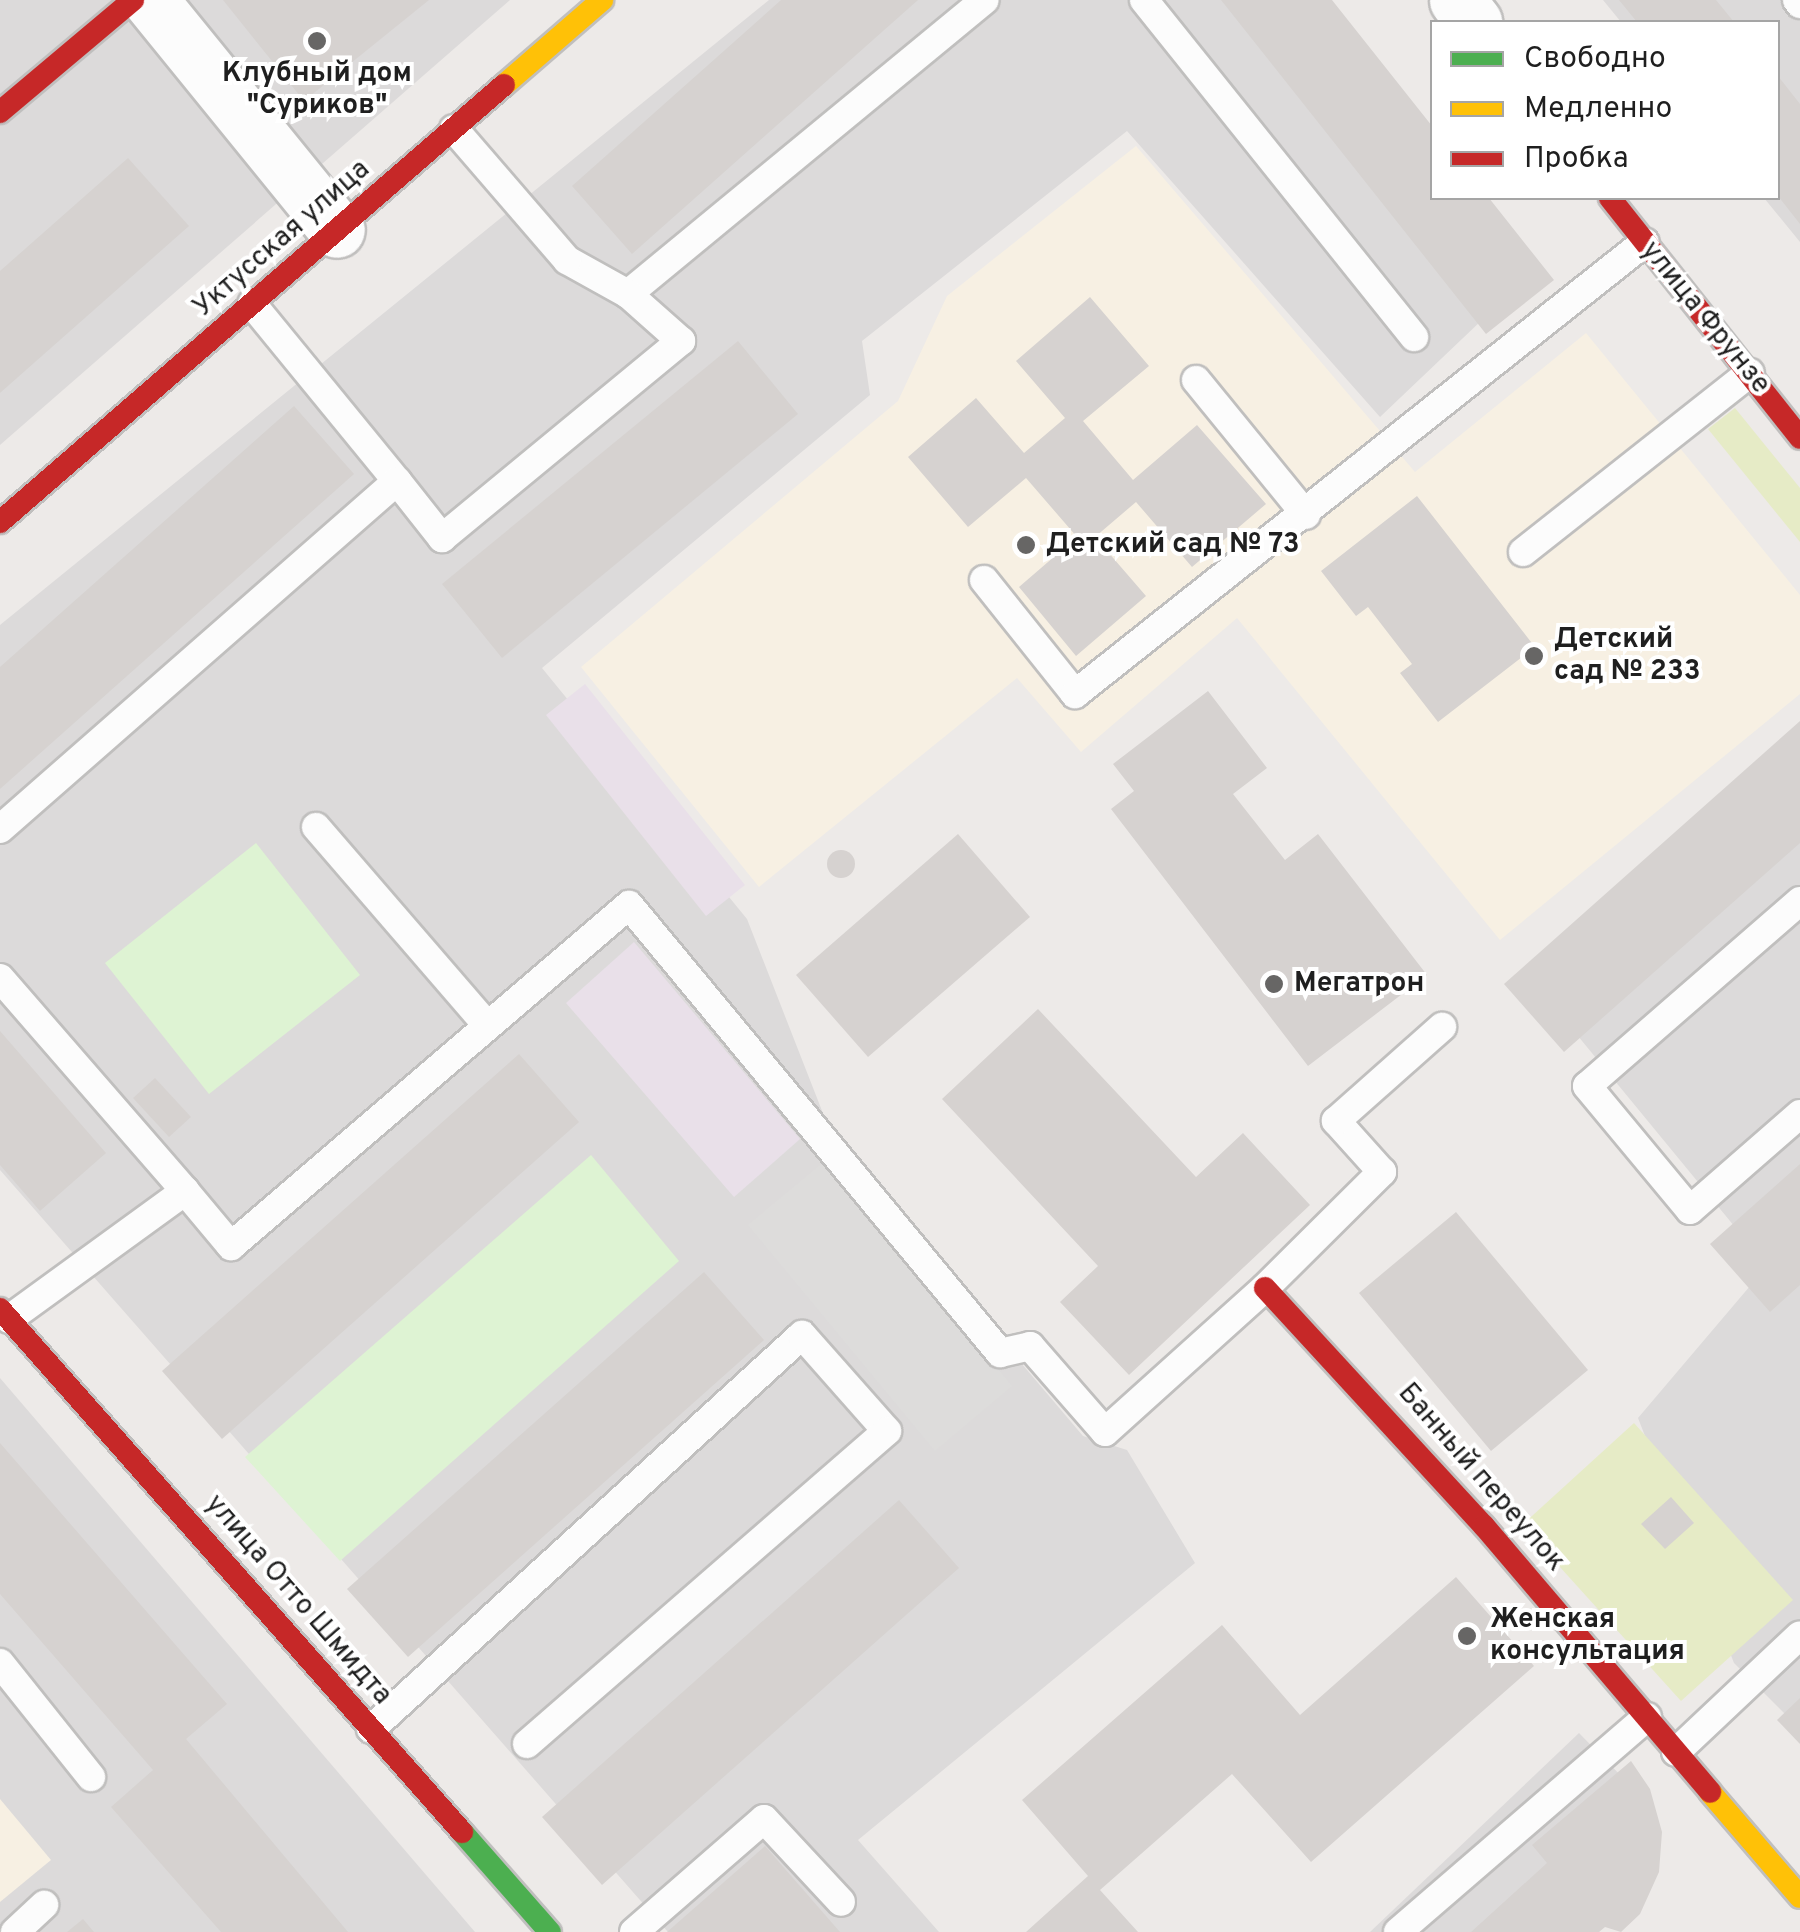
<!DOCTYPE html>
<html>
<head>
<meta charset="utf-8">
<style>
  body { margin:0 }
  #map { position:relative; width:1800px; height:1932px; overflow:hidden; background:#edeae8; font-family:Overpass,sans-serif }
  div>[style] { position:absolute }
  .residential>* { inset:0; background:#dcdada }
  .industrial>* { inset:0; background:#e9e0e9 }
  .education>* { inset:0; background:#f7f0e3 }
  .grass>* { inset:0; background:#e6ebc6 }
  .park>* { inset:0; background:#def3d3 }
  .parking>* { inset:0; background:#dddcdb }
  .building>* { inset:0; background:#d6d2d0 }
  .round { border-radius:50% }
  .roads { filter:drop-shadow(2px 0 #c0bfbe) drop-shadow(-2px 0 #c0bfbe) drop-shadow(0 2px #c0bfbe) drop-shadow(0 -2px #c0bfbe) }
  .lane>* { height:28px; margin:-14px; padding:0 14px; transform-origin:14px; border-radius:14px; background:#fcfcfc }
  .street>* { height:55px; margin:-27.5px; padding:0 27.5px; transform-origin:27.5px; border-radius:27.5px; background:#fcfcfc }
  .fast>* { height:22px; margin:-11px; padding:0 11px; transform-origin:11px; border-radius:11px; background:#4caf50 }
  .slow>* { height:22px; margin:-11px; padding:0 11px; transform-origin:11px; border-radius:11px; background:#ffc107 }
  .jam>* { height:22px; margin:-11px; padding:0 11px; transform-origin:11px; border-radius:11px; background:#c62828 }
  .dots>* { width:28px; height:28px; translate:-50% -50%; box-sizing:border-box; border:5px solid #fff; border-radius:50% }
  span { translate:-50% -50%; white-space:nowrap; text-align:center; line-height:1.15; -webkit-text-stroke:8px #fff; paint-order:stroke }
  .poi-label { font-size:28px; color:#1f1f1f; font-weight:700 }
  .left { translate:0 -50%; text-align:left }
  .street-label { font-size:28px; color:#1f1f1f }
  .legend { position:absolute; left:1430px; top:20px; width:350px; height:180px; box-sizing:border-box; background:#fff; border:2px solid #a5a5a5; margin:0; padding:12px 18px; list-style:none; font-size:30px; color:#1f1f1f }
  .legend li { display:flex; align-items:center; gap:20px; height:50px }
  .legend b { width:50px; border:2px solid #a5a5a5 }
</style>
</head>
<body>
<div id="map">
  <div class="residential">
    <i style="clip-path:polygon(0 0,510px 0,0 445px)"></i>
    <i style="clip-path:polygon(769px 0,1290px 0,1432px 171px,1432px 198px,1455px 198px,1524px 280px,1380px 417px,1127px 131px,862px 341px,870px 395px,542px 668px,747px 919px,835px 1144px,1083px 1436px,1127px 1450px,1195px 1563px,858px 1840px,939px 1932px,668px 1932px,0 1170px,0 625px)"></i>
    <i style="clip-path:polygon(1603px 0,1800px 0,1800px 242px,1764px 198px,1778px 198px,1778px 22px,1621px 22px)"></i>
    <i style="clip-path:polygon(1800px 780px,1800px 1729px,1734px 1663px,1638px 1418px,1767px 1266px,1550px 1002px)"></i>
    <i style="clip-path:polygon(0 1378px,475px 1932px,0 1932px)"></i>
    <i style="clip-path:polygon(1579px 1733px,1631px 1786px,1567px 1932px,1370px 1932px)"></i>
  </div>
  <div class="industrial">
    <i style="clip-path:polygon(585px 684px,745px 885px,706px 916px,546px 715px)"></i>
    <i style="clip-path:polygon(634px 942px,800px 1139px,734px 1197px,566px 1003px)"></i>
  </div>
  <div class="education">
    <i style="clip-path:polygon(1136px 146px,1415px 472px,1586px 333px,1800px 595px,1800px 694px,1500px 940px,1237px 618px,1081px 752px,1017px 678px,759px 887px,581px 667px,898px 401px,947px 296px)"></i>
    <i style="clip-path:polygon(0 1799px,51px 1860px,0 1902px)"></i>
  </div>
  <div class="grass">
    <i style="clip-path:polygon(1735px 408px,1800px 488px,1800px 542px,1708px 429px)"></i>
    <i style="clip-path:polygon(1634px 1423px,1793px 1600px,1681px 1701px,1522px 1525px)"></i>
  </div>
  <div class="park">
    <i style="clip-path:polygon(256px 843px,360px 975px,209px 1094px,105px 963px)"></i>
    <i style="clip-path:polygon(591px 1155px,679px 1261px,340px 1561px,245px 1457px)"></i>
  </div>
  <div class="parking">
    <i style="clip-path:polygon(825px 1161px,1012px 1386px,935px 1451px,748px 1225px)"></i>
  </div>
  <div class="building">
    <i style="clip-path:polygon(223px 0,429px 0,304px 101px)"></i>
    <i style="clip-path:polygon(781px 0,918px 0,632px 254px,572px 186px)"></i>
    <i style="clip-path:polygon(1221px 0,1332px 0,1432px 126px,1432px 198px,1489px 198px,1554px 280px,1486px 334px)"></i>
    <i style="clip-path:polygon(1619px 0,1716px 0,1734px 22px,1637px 22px)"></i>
    <i style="clip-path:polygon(1778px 76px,1800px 104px,1800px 224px,1778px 196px)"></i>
    <i style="clip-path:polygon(128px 158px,189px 226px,0 393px,0 271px)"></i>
    <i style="clip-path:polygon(1090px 297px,1149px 366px,1083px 421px,1133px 480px,1197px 425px,1266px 504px,1192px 567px,1136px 502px,1095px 537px,1146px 596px,1076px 656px,1019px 587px,1077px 537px,1026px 478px,968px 527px,908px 457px,976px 398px,1024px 453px,1065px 418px,1016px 361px)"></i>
    <i style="clip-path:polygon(738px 341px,798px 414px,502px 658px,442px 584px)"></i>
    <i style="clip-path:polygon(294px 406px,354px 474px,0 789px,0 667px)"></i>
    <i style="clip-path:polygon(1417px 496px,1535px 647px,1438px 722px,1400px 673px,1412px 664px,1368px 607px,1356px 616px,1321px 571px)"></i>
    <i style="clip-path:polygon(1208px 691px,1267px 768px,1233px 794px,1285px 860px,1318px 834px,1427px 975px,1308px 1066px,1111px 809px,1134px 791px,1113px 764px)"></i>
    <i style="clip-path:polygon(1800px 721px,1800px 843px,1564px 1052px,1504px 984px)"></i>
    <i style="clip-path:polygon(958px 834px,1030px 917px,868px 1057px,796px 975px)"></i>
    <i class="round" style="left:827px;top:850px;width:28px;height:28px"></i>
    <i style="clip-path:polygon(1038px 1009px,1196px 1177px,1243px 1133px,1310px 1205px,1129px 1375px,1060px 1302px,1098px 1266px,942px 1099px)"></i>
    <i style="clip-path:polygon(0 1031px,106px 1153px,40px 1211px,0 1165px)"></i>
    <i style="clip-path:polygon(519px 1054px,579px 1122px,222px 1439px,162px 1371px)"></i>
    <i style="clip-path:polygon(155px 1078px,191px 1117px,169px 1137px,133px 1098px)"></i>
    <i style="clip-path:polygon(1800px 1164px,1800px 1285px,1770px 1312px,1710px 1244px)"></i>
    <i style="clip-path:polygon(1456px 1212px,1588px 1370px,1491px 1451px,1359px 1293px)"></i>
    <i style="clip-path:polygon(704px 1272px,764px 1340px,408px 1657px,347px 1589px)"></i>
    <i style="clip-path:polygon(0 1443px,227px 1704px,186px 1739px,348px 1932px,221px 1932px,111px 1807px,153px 1770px,0 1594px)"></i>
    <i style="clip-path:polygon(1671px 1497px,1694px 1523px,1665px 1549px,1641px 1524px)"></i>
    <i style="clip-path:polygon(899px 1500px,959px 1568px,602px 1885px,542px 1817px)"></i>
    <i style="clip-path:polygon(1456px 1577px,1534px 1666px,1311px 1862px,1232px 1774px,1100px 1890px,1138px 1932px,1026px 1932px,1088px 1876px,1022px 1800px,1222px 1625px,1300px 1715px)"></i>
    <i style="clip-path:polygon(1800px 1698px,1800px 1744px,1777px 1720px)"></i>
    <i style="clip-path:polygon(1631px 1761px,1650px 1789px,1662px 1832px,1659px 1872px,1640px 1914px,1621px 1932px,1605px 1927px,1599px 1932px,1471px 1932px,1547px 1863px,1532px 1845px)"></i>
    <i style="clip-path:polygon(765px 1846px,840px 1932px,667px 1932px)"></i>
    <i style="clip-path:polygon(83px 1919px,94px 1932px,67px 1932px)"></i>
  </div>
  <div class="roads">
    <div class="lane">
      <i style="left:1144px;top:0;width:432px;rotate:51.3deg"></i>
      <i style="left:1797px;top:0;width:5px;rotate:53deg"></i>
      <i style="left:628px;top:294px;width:462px;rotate:-39.5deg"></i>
      <i style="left:252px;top:304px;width:229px;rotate:50.7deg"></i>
      <i style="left:1196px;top:380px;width:174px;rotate:50.8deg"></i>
      <i style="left:1523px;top:552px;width:289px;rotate:-38.3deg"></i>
      <i style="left:984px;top:580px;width:146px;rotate:51.4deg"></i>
      <i style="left:1075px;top:694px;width:727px;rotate:-38.41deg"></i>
      <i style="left:316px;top:827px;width:262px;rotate:49.2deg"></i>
      <i style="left:0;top:829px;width:528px;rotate:-41.24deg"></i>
      <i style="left:397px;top:481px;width:73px;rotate:51.7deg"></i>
      <i style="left:442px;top:538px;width:310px;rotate:-39.5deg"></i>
      <i style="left:681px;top:341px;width:71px;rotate:-138.4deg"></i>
      <i style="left:628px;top:294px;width:70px;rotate:-150.9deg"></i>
      <i style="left:567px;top:260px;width:173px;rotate:-130.8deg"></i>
      <i style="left:1800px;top:901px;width:282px;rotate:139deg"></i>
      <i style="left:1587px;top:1086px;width:161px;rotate:50.3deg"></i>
      <i style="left:1690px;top:1210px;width:146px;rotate:-41.1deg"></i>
      <i style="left:0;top:978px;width:282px;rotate:49deg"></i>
      <i style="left:9px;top:1319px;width:218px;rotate:-36deg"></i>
      <i style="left:185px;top:1191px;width:72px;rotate:50.1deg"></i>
      <i style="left:231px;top:1246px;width:524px;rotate:-40.59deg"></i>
      <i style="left:629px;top:905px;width:582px;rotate:50.37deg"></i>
      <i style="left:1000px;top:1353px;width:31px;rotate:-13deg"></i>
      <i style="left:1030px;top:1346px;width:114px;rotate:48.9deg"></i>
      <i style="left:1105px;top:1432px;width:215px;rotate:-42deg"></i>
      <i style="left:1265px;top:1288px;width:165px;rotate:-44.8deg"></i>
      <i style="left:1382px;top:1172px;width:69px;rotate:-132deg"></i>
      <i style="left:1336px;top:1121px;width:142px;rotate:-41.6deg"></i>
      <i style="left:0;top:1663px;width:146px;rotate:51.4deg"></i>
      <i style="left:371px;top:1729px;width:584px;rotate:-42.43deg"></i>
      <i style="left:802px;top:1335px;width:128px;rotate:48.5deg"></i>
      <i style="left:887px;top:1431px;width:477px;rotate:139deg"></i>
      <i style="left:1676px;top:1752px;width:170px;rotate:-43.3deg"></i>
      <i style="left:15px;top:1932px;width:40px;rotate:-43deg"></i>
      <i style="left:634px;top:1932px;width:172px;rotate:-41deg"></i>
      <i style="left:764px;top:1819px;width:113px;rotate:47.1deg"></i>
      <i style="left:1398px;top:1932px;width:329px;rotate:-40.8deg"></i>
    </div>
    <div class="street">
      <i style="left:150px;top:0;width:296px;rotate:50.9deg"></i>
      <i style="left:1457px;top:0;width:28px;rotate:52deg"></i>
    </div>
    <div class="fast">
      <i style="left:462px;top:1832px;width:133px;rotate:48.7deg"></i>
    </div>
    <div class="slow">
      <i style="left:504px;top:85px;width:130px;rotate:-40.9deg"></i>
      <i style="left:1710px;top:1792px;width:138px;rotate:49.4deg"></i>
    </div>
    <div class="jam">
      <i style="left:0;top:112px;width:174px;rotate:-40.1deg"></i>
      <i style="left:1610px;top:198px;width:306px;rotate:51.6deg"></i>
      <i style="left:0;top:522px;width:667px;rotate:-40.93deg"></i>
      <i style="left:1265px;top:1288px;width:323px;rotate:47.4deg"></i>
      <i style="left:1484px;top:1526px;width:349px;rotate:49.6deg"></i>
      <i style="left:0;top:1309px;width:698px;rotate:48.54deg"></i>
    </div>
  </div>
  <div class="dots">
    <i style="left:317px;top:41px;background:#676665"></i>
    <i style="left:1026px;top:545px;background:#676665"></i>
    <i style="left:1534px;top:656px;background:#676665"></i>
    <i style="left:1274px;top:984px;background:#676665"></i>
    <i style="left:1467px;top:1636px;background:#676665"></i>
  </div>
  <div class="poi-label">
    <span style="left:317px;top:90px">Клубный дом<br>"Суриков"</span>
    <span class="left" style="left:1046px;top:545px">Детский сад № 73</span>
    <span class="left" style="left:1554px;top:656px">Детский<br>сад № 233</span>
    <span class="left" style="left:1294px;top:984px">Мегатрон</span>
    <span class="left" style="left:1490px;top:1636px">Женская<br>консультация</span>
  </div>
  <div class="street-label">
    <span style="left:282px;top:239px;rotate:-41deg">Уктусская улица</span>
    <span style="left:1705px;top:318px;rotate:51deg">улица Фрунзе</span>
    <span style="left:1481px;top:1478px;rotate:49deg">Банный переулок</span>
    <span style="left:298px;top:1600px;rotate:49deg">улица Отто Шмидта</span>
  </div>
  <ul class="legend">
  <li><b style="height:12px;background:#4caf50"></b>Свободно</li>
  <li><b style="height:12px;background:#ffc107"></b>Медленно</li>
  <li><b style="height:12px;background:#c62828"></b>Пробка</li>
  </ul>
</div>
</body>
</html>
